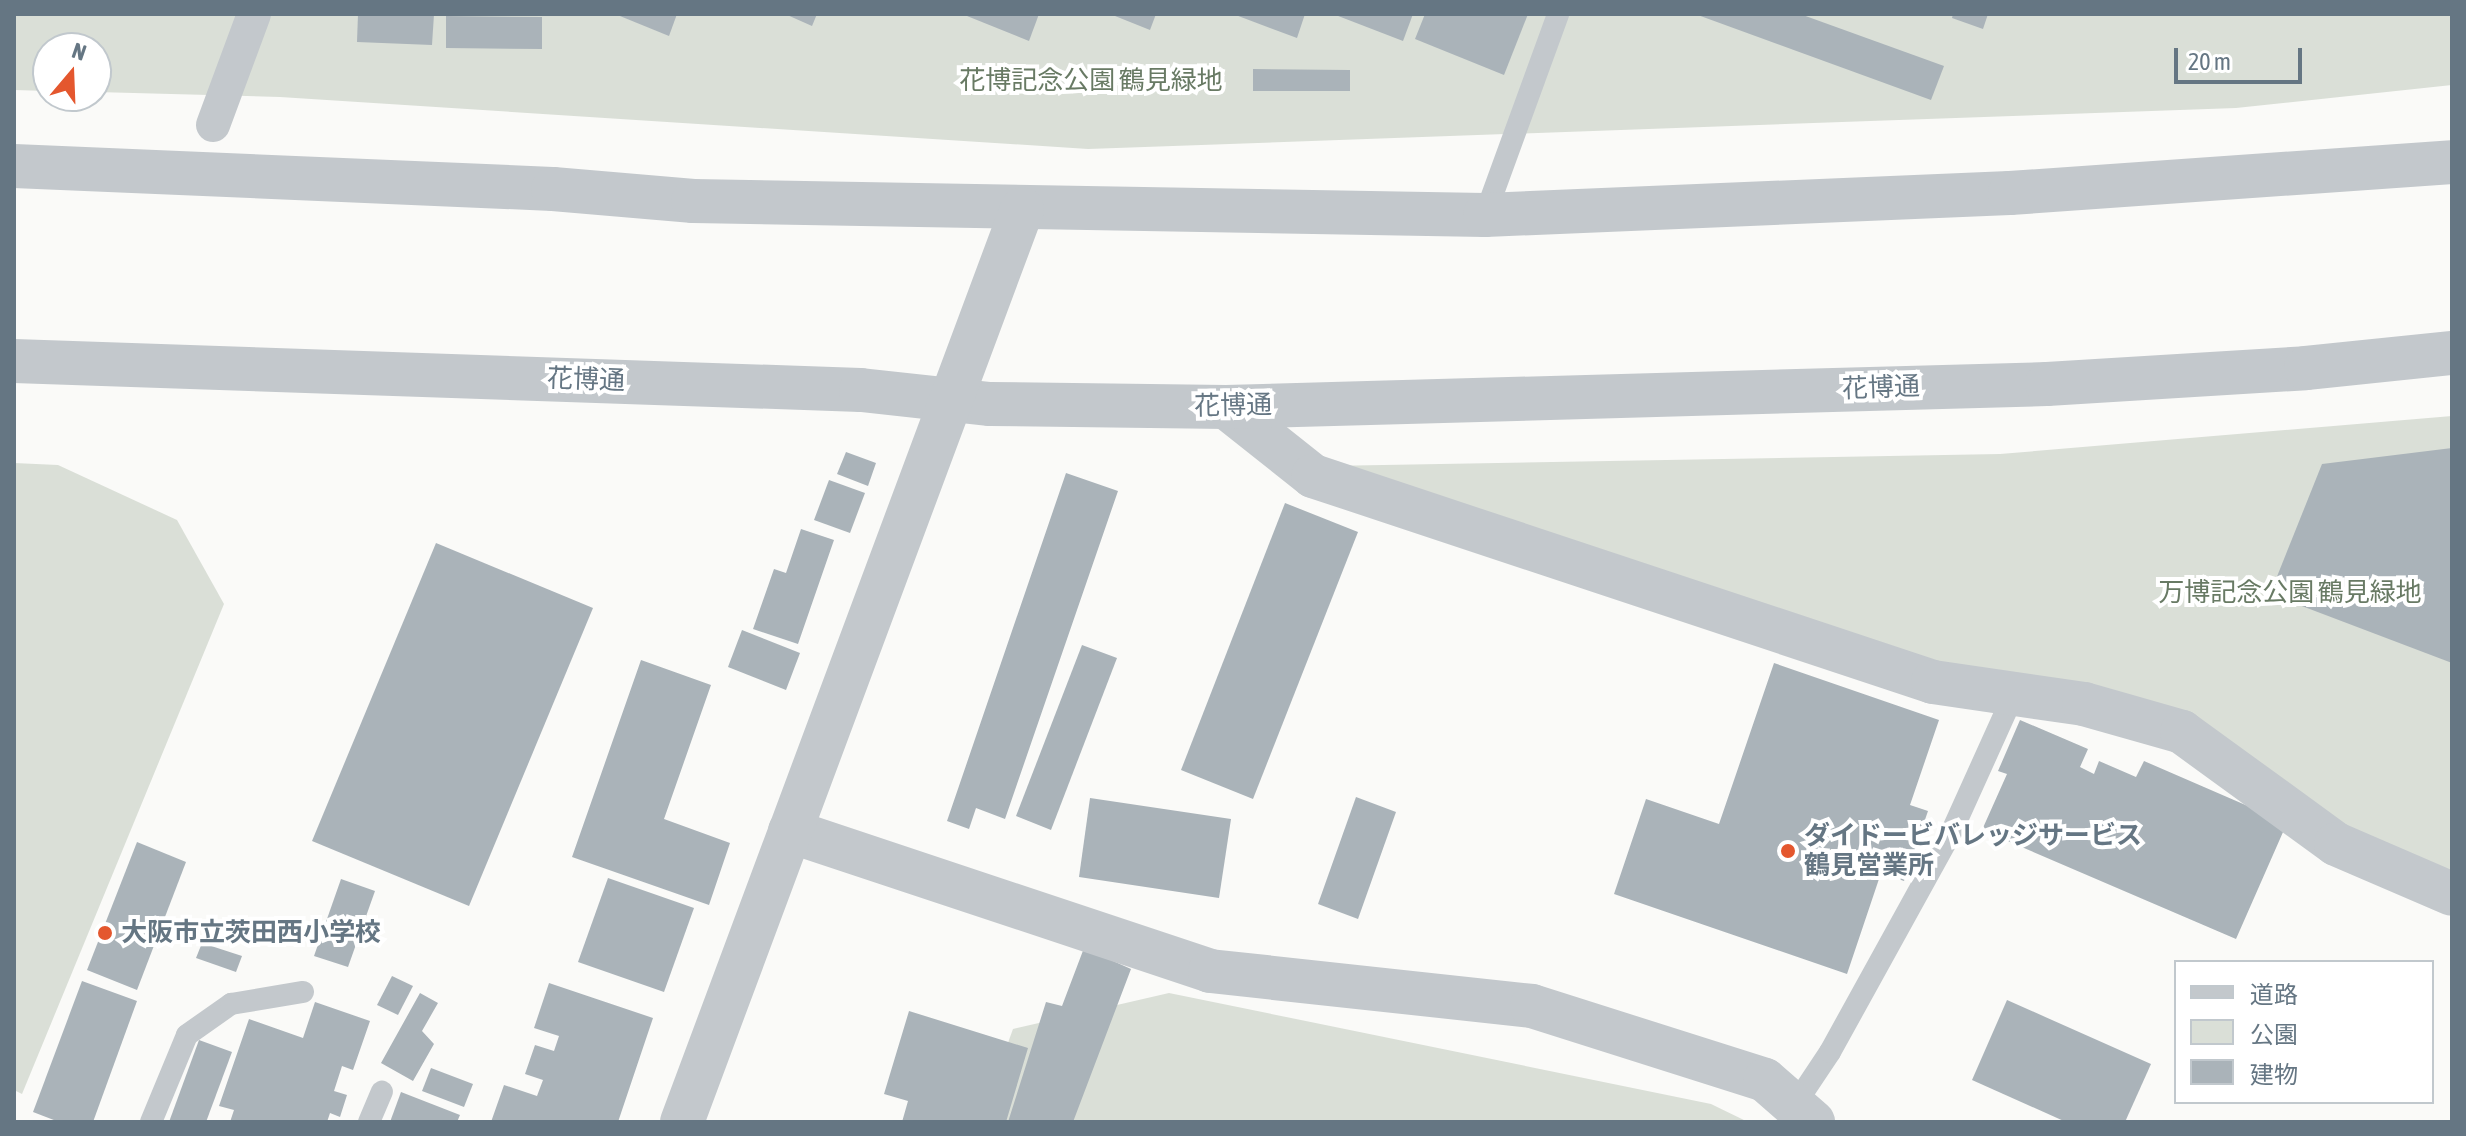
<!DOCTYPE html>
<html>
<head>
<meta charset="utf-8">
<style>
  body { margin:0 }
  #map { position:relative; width:2466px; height:1136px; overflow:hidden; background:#fafaf8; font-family:"Asap Condensed","Noto Sans JP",sans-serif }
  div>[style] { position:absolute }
  .green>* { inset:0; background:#dadfd7 }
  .building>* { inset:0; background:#aab3b9 }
  .service>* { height:22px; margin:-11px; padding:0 11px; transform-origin:11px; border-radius:11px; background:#c3c8cc }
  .pedestrian>* { height:34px; margin:-17px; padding:0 17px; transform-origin:17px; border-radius:17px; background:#c3c8cc }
  .minor>* { height:44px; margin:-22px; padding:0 22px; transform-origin:22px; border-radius:22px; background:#c3c8cc }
  .tertiary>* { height:44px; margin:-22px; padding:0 22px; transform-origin:22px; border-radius:22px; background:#c3c8cc }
  .dots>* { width:22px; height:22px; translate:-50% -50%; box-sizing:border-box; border:4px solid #fff; border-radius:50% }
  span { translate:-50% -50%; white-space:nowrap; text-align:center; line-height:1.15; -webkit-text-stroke:8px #fff; paint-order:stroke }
  .park-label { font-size:26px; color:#687a64 }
  .street-label { font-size:26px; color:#657683 }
  .poi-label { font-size:26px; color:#657683; font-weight:700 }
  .left { translate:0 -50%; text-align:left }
  .frame { position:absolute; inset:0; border:16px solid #657683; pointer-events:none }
  .legend { position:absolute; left:2174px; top:960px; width:260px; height:144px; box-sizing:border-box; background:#fff; border:2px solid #c1c8cd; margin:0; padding:10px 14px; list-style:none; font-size:24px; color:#657683 }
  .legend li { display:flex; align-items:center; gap:16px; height:40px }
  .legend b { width:40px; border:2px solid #c1c8cd }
  .north { position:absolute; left:32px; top:32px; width:80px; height:80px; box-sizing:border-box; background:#fff; border:2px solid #c1c8cd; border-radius:50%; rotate:19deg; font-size:22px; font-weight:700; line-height:32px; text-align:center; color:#657683 }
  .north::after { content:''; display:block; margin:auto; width:28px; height:36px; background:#e4572e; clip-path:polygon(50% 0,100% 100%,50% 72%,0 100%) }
  .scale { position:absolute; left:2174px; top:48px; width:128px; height:36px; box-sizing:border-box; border:4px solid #657683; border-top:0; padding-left:10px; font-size:24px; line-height:28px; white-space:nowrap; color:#657683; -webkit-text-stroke:6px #fff; paint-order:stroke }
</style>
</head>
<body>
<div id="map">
  <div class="green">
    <i style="clip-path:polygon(14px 14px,2452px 14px,2452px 85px,2236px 108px,1088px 149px,280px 97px,96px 92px,96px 48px,48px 48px,48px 91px,14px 90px)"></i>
    <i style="clip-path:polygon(2452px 416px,2452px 878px,2343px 831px,2187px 720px,1928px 668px,1326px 466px,2000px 454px)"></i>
    <i style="clip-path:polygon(14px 463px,58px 465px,177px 520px,224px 604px,22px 1094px,14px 1090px)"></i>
    <i style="clip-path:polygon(1169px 993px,1711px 1104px,1748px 1122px,979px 1122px,1013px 1029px)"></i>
  </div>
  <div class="building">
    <i style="clip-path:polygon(358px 14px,434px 14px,432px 45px,357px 42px)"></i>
    <i style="clip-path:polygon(615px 14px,677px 14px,669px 36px)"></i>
    <i style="clip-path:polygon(785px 14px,817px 14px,812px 26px)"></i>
    <i style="clip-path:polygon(962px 14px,1039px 14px,1029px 41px)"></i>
    <i style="clip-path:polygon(1110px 14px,1156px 14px,1150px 30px)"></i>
    <i style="clip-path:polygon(1233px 14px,1305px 14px,1297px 38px)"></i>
    <i style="clip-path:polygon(1333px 14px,1413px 14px,1403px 41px)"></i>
    <i style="clip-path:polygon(1425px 14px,1528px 14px,1504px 75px,1415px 39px)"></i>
    <i style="clip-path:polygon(1695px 14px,1800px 14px,1944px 66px,1931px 100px)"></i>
    <i style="clip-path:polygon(1953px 14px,1988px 14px,1983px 29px,1952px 18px)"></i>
    <i style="clip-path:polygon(446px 16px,542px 17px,542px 49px,446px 48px)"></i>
    <i style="clip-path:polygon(1253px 69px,1350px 70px,1350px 91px,1253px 91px)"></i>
    <i style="clip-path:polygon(2452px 448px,2452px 663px,2270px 594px,2322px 464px)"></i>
    <i style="clip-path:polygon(846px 452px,876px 463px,868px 486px,837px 474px)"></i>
    <i style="clip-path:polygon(1066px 473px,1118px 491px,1005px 819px,976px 808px,969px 829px,947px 821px)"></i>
    <i style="clip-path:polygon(829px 480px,865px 493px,850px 533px,814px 520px)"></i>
    <i style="clip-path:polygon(1285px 503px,1358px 532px,1253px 799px,1181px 770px)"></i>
    <i style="clip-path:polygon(801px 529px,834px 540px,798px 644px,753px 629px,774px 569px,786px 573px)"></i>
    <i style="clip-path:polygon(436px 543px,593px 608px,469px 906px,312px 841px)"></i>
    <i style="clip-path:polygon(742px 630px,800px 653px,786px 690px,728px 667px)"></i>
    <i style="clip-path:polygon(1082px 645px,1117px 658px,1051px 830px,1016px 816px)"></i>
    <i style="clip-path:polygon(641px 660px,711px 685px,664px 819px,730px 843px,709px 905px,572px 857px)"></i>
    <i style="clip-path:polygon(1774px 663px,1939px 720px,1910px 805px,1928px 811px,1904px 881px,1881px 873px,1847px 974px,1614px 894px,1646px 799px,1719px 824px)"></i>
    <i style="clip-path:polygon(2020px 720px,2088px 749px,2080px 767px,2094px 774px,2099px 761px,2136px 777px,2144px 761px,2287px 823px,2236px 939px,1982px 830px,2007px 774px,1998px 771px)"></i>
    <i style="clip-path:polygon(1356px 797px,1396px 812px,1358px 919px,1318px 904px)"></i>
    <i style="clip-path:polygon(1090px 798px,1231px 819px,1219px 898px,1079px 877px)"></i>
    <i style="clip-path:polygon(137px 842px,186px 862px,137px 990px,87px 970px)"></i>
    <i style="clip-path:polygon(608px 878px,694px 908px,664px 992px,578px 962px)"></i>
    <i style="clip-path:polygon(341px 879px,375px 891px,348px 967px,314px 956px)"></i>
    <i style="clip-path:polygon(202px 943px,242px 956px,236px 972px,196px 958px)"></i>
    <i style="clip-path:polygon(1084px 948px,1131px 969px,1073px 1122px,1008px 1122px,1046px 1002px,1062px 1006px)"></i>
    <i style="clip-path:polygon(392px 976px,413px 986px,398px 1015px,377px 1005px)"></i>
    <i style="clip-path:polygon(82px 981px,137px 1001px,93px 1122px,59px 1122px,33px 1112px)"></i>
    <i style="clip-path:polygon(549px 983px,653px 1018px,618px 1122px,491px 1122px,504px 1085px,537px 1096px,543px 1080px,525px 1074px,535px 1045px,554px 1051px,559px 1036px,534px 1028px)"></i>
    <i style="clip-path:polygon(420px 993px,438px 1003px,422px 1031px,434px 1044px,413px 1081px,381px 1063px)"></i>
    <i style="clip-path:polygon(2007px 1000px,2151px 1064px,2125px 1122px,2066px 1122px,1972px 1080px)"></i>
    <i style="clip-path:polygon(315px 1002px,370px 1021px,353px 1070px,342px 1066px,334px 1091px,347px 1095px,340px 1117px,330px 1113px,327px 1122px,230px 1122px,234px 1110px,219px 1106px,249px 1019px,303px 1038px)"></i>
    <i style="clip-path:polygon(909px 1011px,1028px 1048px,1006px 1122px,902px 1122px,908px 1101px,884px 1094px)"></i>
    <i style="clip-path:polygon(199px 1040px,232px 1052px,206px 1122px,169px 1122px)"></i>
    <i style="clip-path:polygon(431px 1068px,473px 1084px,464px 1107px,422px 1091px)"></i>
    <i style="clip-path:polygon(401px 1092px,460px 1115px,457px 1122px,390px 1122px)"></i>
  </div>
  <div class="service">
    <i style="left:1485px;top:215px;width:214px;rotate:-70deg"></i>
    <i style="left:1794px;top:1106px;width:65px;rotate:-56.3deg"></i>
    <i style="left:1830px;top:1052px;width:252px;rotate:-61.1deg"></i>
    <i style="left:1952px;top:831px;width:150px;rotate:-65.7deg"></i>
    <i style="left:151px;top:1122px;width:94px;rotate:-67.5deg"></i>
    <i style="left:187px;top:1035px;width:54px;rotate:-35.2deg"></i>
    <i style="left:231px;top:1004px;width:73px;rotate:-9.5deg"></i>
    <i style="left:369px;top:1122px;width:33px;rotate:-67deg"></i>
  </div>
  <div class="pedestrian">
    <i style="left:213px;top:125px;width:118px;rotate:-69.7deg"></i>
  </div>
  <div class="minor">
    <i style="left:1226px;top:407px;width:111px;rotate:38.4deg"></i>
    <i style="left:1313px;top:476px;width:653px;rotate:18.38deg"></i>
    <i style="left:1933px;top:682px;width:153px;rotate:8.3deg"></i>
    <i style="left:2084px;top:704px;width:102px;rotate:15.9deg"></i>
    <i style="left:2182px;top:732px;width:190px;rotate:36deg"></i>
    <i style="left:2336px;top:844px;width:126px;rotate:23.3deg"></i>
    <i style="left:790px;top:831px;width:443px;rotate:18.4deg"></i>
    <i style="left:1210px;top:971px;width:324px;rotate:6.2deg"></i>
    <i style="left:1532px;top:1006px;width:244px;rotate:17.6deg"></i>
    <i style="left:1765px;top:1080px;width:64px;rotate:41.2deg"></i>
  </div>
  <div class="tertiary">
    <i style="left:14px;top:166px;width:539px;rotate:2.44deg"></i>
    <i style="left:553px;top:189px;width:141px;rotate:4.9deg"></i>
    <i style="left:693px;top:201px;width:792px;rotate:1.01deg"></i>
    <i style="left:1485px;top:215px;width:525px;rotate:-2.4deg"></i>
    <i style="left:2010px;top:193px;width:443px;rotate:-4deg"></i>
    <i style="left:14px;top:361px;width:847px;rotate:1.96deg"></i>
    <i style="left:861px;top:390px;width:130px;rotate:6.2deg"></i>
    <i style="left:990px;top:404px;width:236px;rotate:0.7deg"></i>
    <i style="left:1226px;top:407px;width:821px;rotate:-1.6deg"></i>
    <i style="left:2047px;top:384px;width:259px;rotate:-3.5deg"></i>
    <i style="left:2306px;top:368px;width:147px;rotate:-5.9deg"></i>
    <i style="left:682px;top:1122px;width:974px;rotate:-69.57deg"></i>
  </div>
  <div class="dots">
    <i style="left:1788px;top:851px;background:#e4572e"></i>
    <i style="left:105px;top:933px;background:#e4572e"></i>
  </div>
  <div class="park-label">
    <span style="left:1091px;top:81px">花博記念公園 鶴見緑地</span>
    <span style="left:2290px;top:593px">万博記念公園 鶴見緑地</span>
  </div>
  <div class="street-label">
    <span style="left:586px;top:380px;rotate:2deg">花博通</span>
    <span style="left:1881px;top:388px;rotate:-2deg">花博通</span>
    <span style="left:1233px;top:406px;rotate:-1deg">花博通</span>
  </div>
  <div class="poi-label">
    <span class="left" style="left:1804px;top:851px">ダイドービバレッジサービス<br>鶴見営業所</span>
    <span class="left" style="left:121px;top:933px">大阪市立茨田西小学校</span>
  </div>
  <div class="frame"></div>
  <ul class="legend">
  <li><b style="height:10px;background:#c3c8cc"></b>道路</li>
  <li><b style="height:22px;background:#dadfd7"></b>公園</li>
  <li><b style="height:22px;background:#aab3b9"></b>建物</li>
  </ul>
  <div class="north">N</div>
  <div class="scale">20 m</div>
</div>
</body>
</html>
